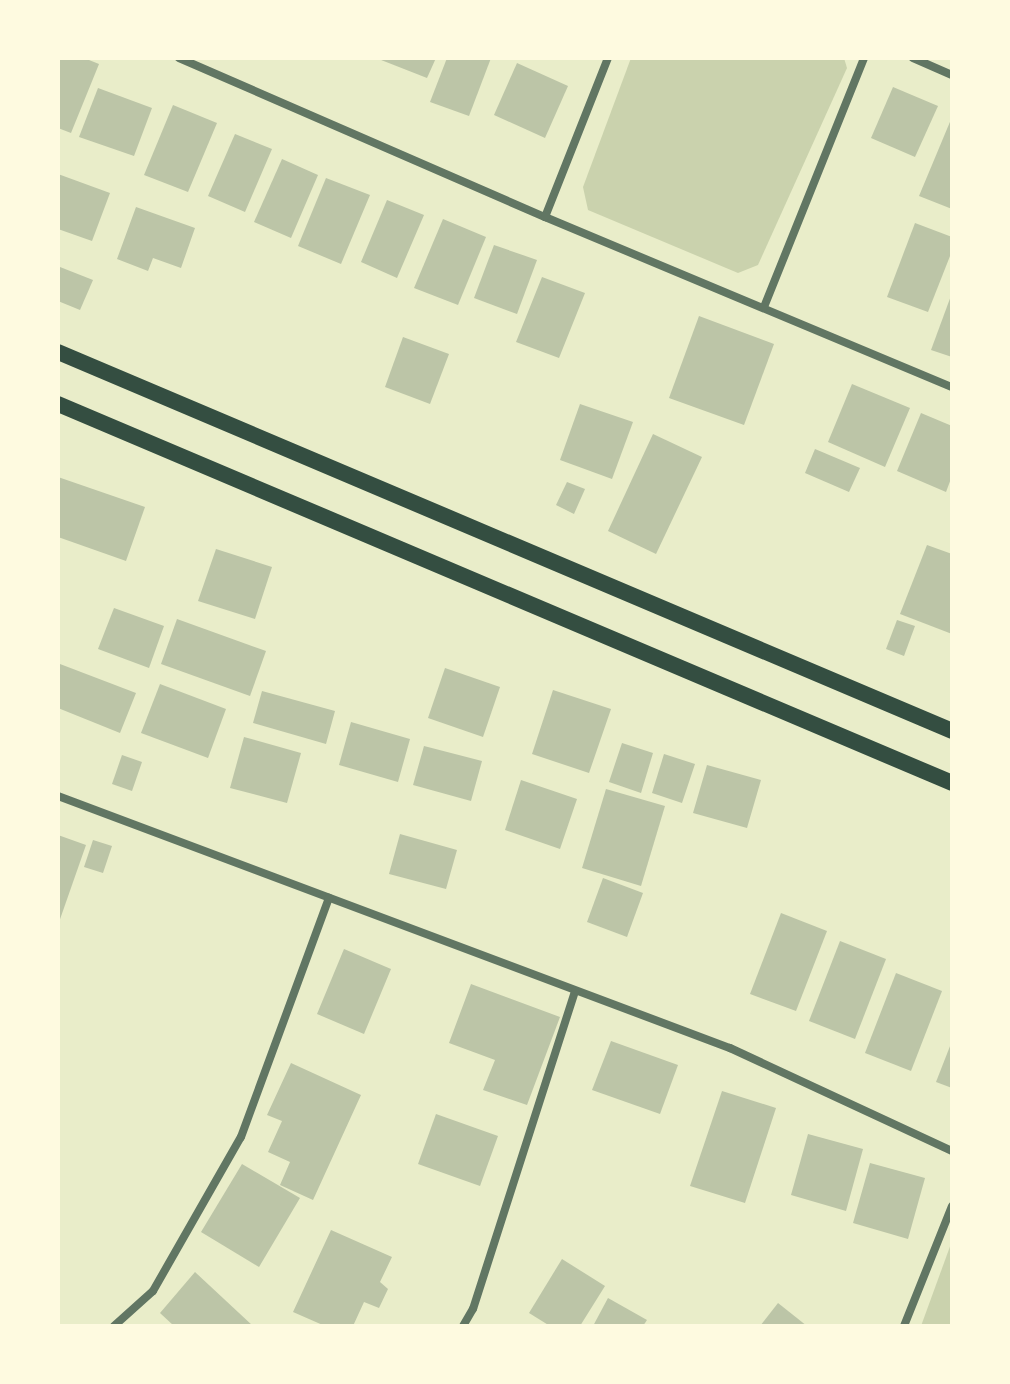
<!DOCTYPE html>
<html>
<head>
<meta charset="utf-8">
<style>
  body { margin:0 }
  #map { position:relative; width:1010px; height:1384px; overflow:hidden; background:#e9edc9; font-family:Commissioner,sans-serif }
  div>[style] { position:absolute }
  .green>* { inset:0; background:#cad2ad }
  .building>* { inset:0; background:#bcc5a7 }
  .minor>* { height:8px; margin:-4px; padding:0 4px; transform-origin:4px; border-radius:4px; background:#617663 }
  .secondary>* { height:16px; margin:-8px; padding:0 8px; transform-origin:8px; border-radius:8px; background:#344e41 }
  span { translate:-50% -50%; white-space:nowrap; text-align:center; line-height:1.15; -webkit-text-stroke:8px #fefae0; paint-order:stroke }
  .frame { position:absolute; inset:0; border:60px solid #fefae0; pointer-events:none }
</style>
</head>
<body>
<div id="map">
  <div class="green">
    <i style="clip-path:polygon(631px 58px,844px 58px,847px 68px,758px 265px,738px 273px,588px 210px,583px 187px)"></i>
    <i style="clip-path:polygon(952px 1241px,952px 1326px,921px 1326px)"></i>
  </div>
  <div class="building">
    <i style="clip-path:polygon(58px 58px,84px 58px,99px 64px,71px 133px,58px 128px)"></i>
    <i style="clip-path:polygon(376px 58px,436px 58px,427px 78px)"></i>
    <i style="clip-path:polygon(447px 58px,491px 58px,469px 116px,430px 102px)"></i>
    <i style="clip-path:polygon(517px 63px,568px 86px,545px 138px,494px 115px)"></i>
    <i style="clip-path:polygon(893px 87px,938px 106px,915px 157px,871px 138px)"></i>
    <i style="clip-path:polygon(98px 88px,152px 108px,134px 156px,79px 137px)"></i>
    <i style="clip-path:polygon(173px 105px,217px 123px,188px 192px,144px 175px)"></i>
    <i style="clip-path:polygon(952px 117px,952px 209px,919px 196px)"></i>
    <i style="clip-path:polygon(235px 134px,272px 149px,245px 212px,208px 196px)"></i>
    <i style="clip-path:polygon(282px 159px,318px 175px,291px 238px,254px 222px)"></i>
    <i style="clip-path:polygon(58px 174px,110px 193px,92px 241px,58px 229px)"></i>
    <i style="clip-path:polygon(326px 178px,370px 195px,341px 264px,298px 246px)"></i>
    <i style="clip-path:polygon(387px 200px,424px 215px,397px 278px,361px 262px)"></i>
    <i style="clip-path:polygon(136px 207px,195px 228px,181px 268px,153px 258px,148px 271px,117px 259px)"></i>
    <i style="clip-path:polygon(443px 219px,486px 237px,458px 305px,414px 288px)"></i>
    <i style="clip-path:polygon(915px 223px,952px 237px,952px 251px,928px 312px,887px 297px)"></i>
    <i style="clip-path:polygon(494px 245px,537px 260px,517px 314px,474px 298px)"></i>
    <i style="clip-path:polygon(60px 267px,93px 280px,80px 310px,58px 301px)"></i>
    <i style="clip-path:polygon(542px 277px,585px 293px,559px 358px,516px 342px)"></i>
    <i style="clip-path:polygon(952px 293px,952px 357px,931px 350px)"></i>
    <i style="clip-path:polygon(699px 316px,774px 344px,744px 425px,669px 398px)"></i>
    <i style="clip-path:polygon(403px 337px,449px 354px,430px 404px,385px 387px)"></i>
    <i style="clip-path:polygon(852px 384px,910px 408px,885px 467px,828px 442px)"></i>
    <i style="clip-path:polygon(580px 404px,633px 422px,612px 479px,560px 460px)"></i>
    <i style="clip-path:polygon(921px 413px,952px 426px,952px 476px,946px 492px,897px 471px)"></i>
    <i style="clip-path:polygon(653px 434px,702px 457px,656px 554px,608px 531px)"></i>
    <i style="clip-path:polygon(815px 449px,860px 468px,849px 492px,805px 473px)"></i>
    <i style="clip-path:polygon(58px 477px,145px 507px,126px 561px,58px 537px)"></i>
    <i style="clip-path:polygon(567px 482px,585px 489px,574px 514px,556px 505px)"></i>
    <i style="clip-path:polygon(927px 545px,952px 554px,952px 634px,900px 614px)"></i>
    <i style="clip-path:polygon(216px 549px,272px 567px,255px 619px,198px 601px)"></i>
    <i style="clip-path:polygon(114px 608px,164px 626px,149px 668px,98px 649px)"></i>
    <i style="clip-path:polygon(177px 619px,266px 651px,250px 696px,161px 664px)"></i>
    <i style="clip-path:polygon(897px 620px,915px 626px,904px 656px,886px 649px)"></i>
    <i style="clip-path:polygon(60px 664px,136px 693px,120px 733px,58px 708px)"></i>
    <i style="clip-path:polygon(445px 668px,500px 687px,483px 737px,428px 718px)"></i>
    <i style="clip-path:polygon(160px 684px,226px 709px,208px 758px,141px 733px)"></i>
    <i style="clip-path:polygon(553px 690px,611px 709px,589px 773px,532px 754px)"></i>
    <i style="clip-path:polygon(262px 691px,335px 711px,326px 744px,253px 723px)"></i>
    <i style="clip-path:polygon(351px 722px,410px 739px,398px 782px,339px 765px)"></i>
    <i style="clip-path:polygon(244px 737px,301px 753px,287px 803px,230px 788px)"></i>
    <i style="clip-path:polygon(622px 743px,653px 753px,641px 793px,609px 782px)"></i>
    <i style="clip-path:polygon(424px 746px,482px 761px,471px 801px,413px 785px)"></i>
    <i style="clip-path:polygon(664px 754px,695px 764px,682px 803px,652px 793px)"></i>
    <i style="clip-path:polygon(122px 755px,142px 762px,132px 791px,112px 784px)"></i>
    <i style="clip-path:polygon(707px 765px,761px 780px,747px 828px,693px 813px)"></i>
    <i style="clip-path:polygon(521px 780px,577px 799px,560px 849px,505px 830px)"></i>
    <i style="clip-path:polygon(606px 789px,665px 806px,641px 886px,582px 868px)"></i>
    <i style="clip-path:polygon(400px 834px,457px 850px,446px 889px,389px 874px)"></i>
    <i style="clip-path:polygon(58px 835px,86px 845px,58px 925px)"></i>
    <i style="clip-path:polygon(93px 840px,112px 846px,103px 873px,84px 867px)"></i>
    <i style="clip-path:polygon(603px 878px,643px 893px,627px 937px,587px 922px)"></i>
    <i style="clip-path:polygon(781px 913px,827px 931px,796px 1011px,750px 994px)"></i>
    <i style="clip-path:polygon(840px 941px,886px 959px,855px 1039px,809px 1021px)"></i>
    <i style="clip-path:polygon(344px 949px,391px 969px,364px 1034px,317px 1014px)"></i>
    <i style="clip-path:polygon(896px 973px,942px 991px,911px 1071px,865px 1053px)"></i>
    <i style="clip-path:polygon(471px 984px,560px 1017px,527px 1105px,483px 1090px,495px 1060px,449px 1043px)"></i>
    <i style="clip-path:polygon(611px 1041px,678px 1065px,660px 1114px,592px 1090px)"></i>
    <i style="clip-path:polygon(952px 1041px,952px 1088px,936px 1082px)"></i>
    <i style="clip-path:polygon(291px 1063px,361px 1095px,313px 1200px,280px 1185px,290px 1162px,268px 1152px,282px 1121px,267px 1115px)"></i>
    <i style="clip-path:polygon(722px 1091px,776px 1108px,745px 1203px,690px 1186px)"></i>
    <i style="clip-path:polygon(436px 1114px,498px 1136px,480px 1186px,418px 1164px)"></i>
    <i style="clip-path:polygon(808px 1134px,863px 1149px,846px 1211px,791px 1195px)"></i>
    <i style="clip-path:polygon(870px 1163px,925px 1178px,908px 1239px,853px 1223px)"></i>
    <i style="clip-path:polygon(242px 1164px,300px 1198px,259px 1267px,201px 1232px)"></i>
    <i style="clip-path:polygon(331px 1230px,392px 1257px,380px 1282px,388px 1289px,379px 1308px,364px 1302px,353px 1326px,325px 1326px,293px 1312px)"></i>
    <i style="clip-path:polygon(562px 1259px,605px 1286px,580px 1326px,550px 1326px,529px 1313px)"></i>
    <i style="clip-path:polygon(195px 1272px,253px 1326px,174px 1326px,160px 1313px)"></i>
    <i style="clip-path:polygon(608px 1298px,647px 1320px,643px 1326px,593px 1326px)"></i>
    <i style="clip-path:polygon(778px 1303px,807px 1326px,760px 1326px)"></i>
  </div>
  <div class="minor">
    <i style="left:179px;top:58px;width:399px;rotate:23.5deg"></i>
    <i style="left:545px;top:217px;width:441px;rotate:22.7deg"></i>
    <i style="left:913px;top:58px;width:43px;rotate:23.6deg"></i>
    <i style="left:545px;top:217px;width:171px;rotate:-68.4deg"></i>
    <i style="left:764px;top:307px;width:268px;rotate:-68.1deg"></i>
    <i style="left:58px;top:796px;width:718px;rotate:20.56deg"></i>
    <i style="left:730px;top:1048px;width:245px;rotate:24.9deg"></i>
    <i style="left:114px;top:1326px;width:52px;rotate:-41.9deg"></i>
    <i style="left:153px;top:1291px;width:177px;rotate:-60.3deg"></i>
    <i style="left:241px;top:1137px;width:255px;rotate:-69.8deg"></i>
    <i style="left:463px;top:1326px;width:20px;rotate:-60deg"></i>
    <i style="left:473px;top:1309px;width:334px;rotate:-72.2deg"></i>
    <i style="left:904px;top:1326px;width:129px;rotate:-68.2deg"></i>
  </div>
  <div class="secondary">
    <i style="left:58px;top:352px;width:971px;rotate:22.97deg"></i>
    <i style="left:58px;top:404px;width:971px;rotate:22.97deg"></i>
  </div>
  <div class="frame"></div>
</div>
</body>
</html>
